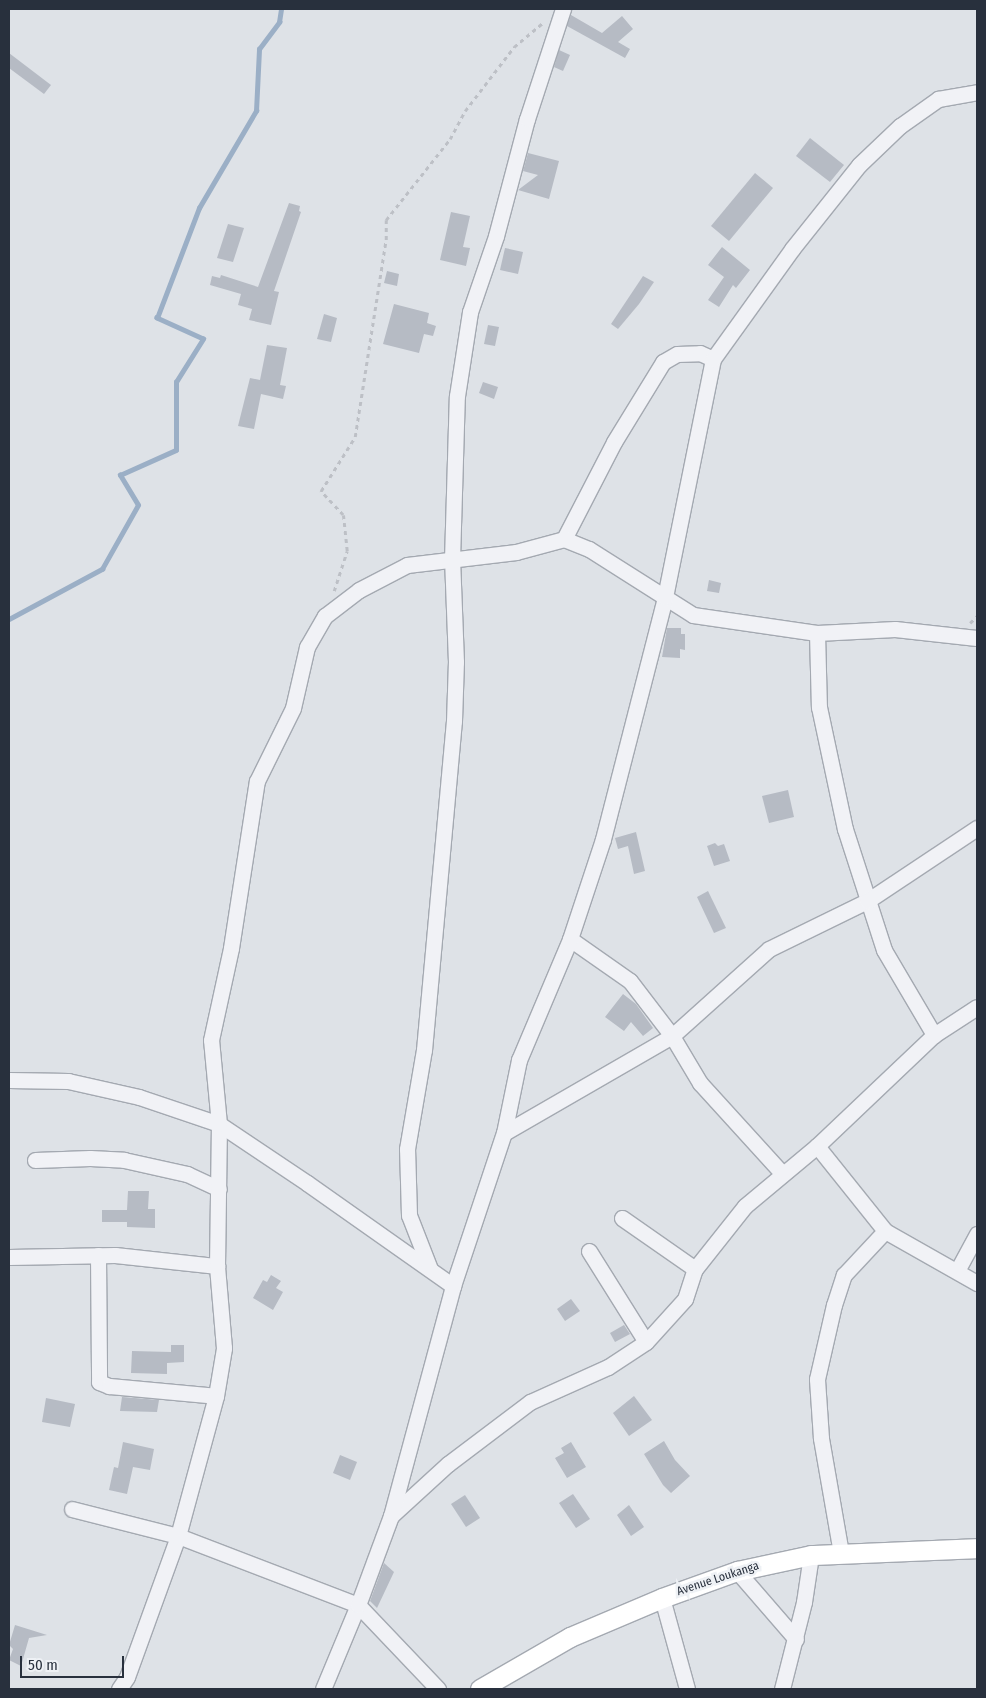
<!DOCTYPE html>
<html>
<head>
<meta charset="utf-8">
<style>
  body { margin:0 }
  #map { position:relative; width:986px; height:1698px; overflow:hidden; background:#dee2e7; font-family:"Fira Sans Condensed",sans-serif }
  div>[style] { position:absolute }
  .stream>* { height:4.5px; margin:-2.25px; padding:0 2.25px; transform-origin:2.25px; border-radius:2.25px; background:#9bafc6 }
  .building>* { inset:0; background:#b6bbc4 }
  .path>* { height:2.5px; margin-top:-1.25px; transform-origin:0; background:repeating-linear-gradient(90deg,#bdc0c6 0 4px,transparent 0 8px) }
  .roads { filter:drop-shadow(1px 0 #a4a9b1) drop-shadow(-1px 0 #a4a9b1) drop-shadow(0 1px #a4a9b1) drop-shadow(0 -1px #a4a9b1) }
  .minor>* { height:15px; margin:-7.5px; padding:0 7.5px; transform-origin:7.5px; border-radius:7.5px; background:#f1f2f6 }
  .major>* { height:19px; margin:-9.5px; padding:0 9.5px; transform-origin:9.5px; border-radius:9.5px; background:#fff }
  span { translate:-50% -50%; white-space:nowrap; text-align:center; line-height:1.15; -webkit-text-stroke:5px #eef1f5; paint-order:stroke }
  .street-label { font-size:12px; color:#28303d }
  .frame { position:absolute; inset:0; border:10px solid #28303d; pointer-events:none }
  .scale { position:absolute; left:20px; top:1656px; width:104px; height:22px; box-sizing:border-box; border:2px solid #28303d; border-top:0; padding-left:6px; font-size:15px; line-height:18px; white-space:nowrap; color:#28303d; -webkit-text-stroke:4px #eef1f5; paint-order:stroke }
</style>
</head>
<body>
<div id="map">
  <div class="stream">
    <i style="left:9px;top:619px;width:106px;rotate:-28.3deg"></i>
    <i style="left:102px;top:569px;width:73px;rotate:-60.6deg"></i>
    <i style="left:138px;top:505px;width:35px;rotate:-121deg"></i>
    <i style="left:120px;top:475px;width:61px;rotate:-24.1deg"></i>
    <i style="left:176px;top:450px;width:68px;rotate:-90deg"></i>
    <i style="left:176px;top:382px;width:51px;rotate:-57.9deg"></i>
    <i style="left:203px;top:339px;width:51px;rotate:-155.5deg"></i>
    <i style="left:157px;top:318px;width:118px;rotate:-69.1deg"></i>
    <i style="left:199px;top:208px;width:113px;rotate:-59.6deg"></i>
    <i style="left:256px;top:111px;width:62px;rotate:-87.2deg"></i>
    <i style="left:259px;top:49px;width:34px;rotate:-53deg"></i>
    <i style="left:279px;top:22px;width:13px;rotate:-81deg"></i>
  </div>
  <div class="building">
    <i style="clip-path:polygon(571px 15px,602px 33px,622px 16px,633px 29px,618px 42px,630px 49px,625px 58px,567px 26px)"></i>
    <i style="clip-path:polygon(559px 50px,570px 55px,563px 71px,554px 67px)"></i>
    <i style="clip-path:polygon(9px 53px,51px 85px,44px 94px,9px 68px)"></i>
    <i style="clip-path:polygon(810px 138px,844px 165px,830px 182px,796px 156px)"></i>
    <i style="clip-path:polygon(528px 153px,559px 161px,549px 199px,518px 190px,538px 175px,523px 171px)"></i>
    <i style="clip-path:polygon(755px 173px,773px 188px,729px 241px,711px 226px)"></i>
    <i style="clip-path:polygon(289px 203px,300px 206px,299px 211px,301px 212px,274px 291px,279px 292px,271px 325px,249px 320px,252px 309px,238px 305px,241px 294px,210px 285px,212px 276px,220px 278px,221px 275px,258px 287px)"></i>
    <i style="clip-path:polygon(451px 212px,470px 216px,463px 247px,470px 248px,466px 266px,440px 260px)"></i>
    <i style="clip-path:polygon(228px 224px,244px 228px,233px 262px,217px 258px)"></i>
    <i style="clip-path:polygon(722px 247px,750px 270px,736px 288px,733px 285px,719px 307px,708px 300px,724px 277px,708px 265px)"></i>
    <i style="clip-path:polygon(505px 248px,523px 252px,518px 274px,500px 270px)"></i>
    <i style="clip-path:polygon(387px 271px,399px 274px,397px 286px,384px 283px)"></i>
    <i style="clip-path:polygon(643px 276px,654px 282px,639px 304px,618px 329px,611px 324px)"></i>
    <i style="clip-path:polygon(394px 304px,429px 313px,427px 323px,436px 326px,433px 336px,424px 334px,419px 353px,383px 344px)"></i>
    <i style="clip-path:polygon(324px 314px,337px 318px,331px 342px,317px 339px)"></i>
    <i style="clip-path:polygon(488px 325px,499px 327px,495px 346px,484px 344px)"></i>
    <i style="clip-path:polygon(267px 345px,287px 348px,280px 385px,286px 386px,283px 399px,261px 394px,254px 429px,238px 426px,250px 378px,260px 380px)"></i>
    <i style="clip-path:polygon(483px 382px,498px 387px,494px 399px,479px 393px)"></i>
    <i style="clip-path:polygon(709px 580px,721px 583px,719px 593px,707px 591px)"></i>
    <i style="clip-path:polygon(667px 628px,681px 628px,681px 634px,685px 634px,685px 650px,680px 649px,680px 658px,662px 657px)"></i>
    <i style="clip-path:polygon(788px 790px,794px 817px,769px 823px,762px 796px)"></i>
    <i style="clip-path:polygon(636px 832px,645px 871px,634px 874px,628px 846px,618px 849px,615px 838px)"></i>
    <i style="clip-path:polygon(715px 843px,718px 846px,724px 844px,730px 861px,714px 866px,707px 846px)"></i>
    <i style="clip-path:polygon(708px 891px,726px 928px,714px 933px,697px 897px)"></i>
    <i style="clip-path:polygon(623px 994px,636px 1004px,653px 1028px,643px 1036px,631px 1022px,624px 1031px,605px 1017px)"></i>
    <i style="clip-path:polygon(128px 1191px,149px 1191px,148px 1209px,155px 1209px,155px 1228px,127px 1227px,127px 1222px,102px 1222px,102px 1210px,127px 1210px)"></i>
    <i style="clip-path:polygon(271px 1275px,281px 1281px,276px 1288px,283px 1292px,273px 1310px,253px 1298px,263px 1280px,267px 1282px)"></i>
    <i style="clip-path:polygon(571px 1299px,580px 1311px,565px 1321px,557px 1309px)"></i>
    <i style="clip-path:polygon(624px 1325px,630px 1334px,615px 1342px,610px 1333px)"></i>
    <i style="clip-path:polygon(171px 1345px,184px 1345px,184px 1362px,167px 1363px,167px 1374px,131px 1373px,132px 1351px,171px 1352px)"></i>
    <i style="clip-path:polygon(634px 1396px,652px 1420px,629px 1436px,613px 1413px)"></i>
    <i style="clip-path:polygon(122px 1397px,159px 1400px,157px 1412px,120px 1411px)"></i>
    <i style="clip-path:polygon(46px 1398px,75px 1404px,70px 1427px,42px 1422px)"></i>
    <i style="clip-path:polygon(664px 1441px,675px 1460px,690px 1476px,671px 1493px,663px 1485px,644px 1454px)"></i>
    <i style="clip-path:polygon(123px 1442px,154px 1449px,150px 1470px,133px 1467px,127px 1494px,109px 1490px,114px 1467px,118px 1468px)"></i>
    <i style="clip-path:polygon(571px 1442px,586px 1467px,567px 1478px,555px 1458px,564px 1453px,561px 1448px)"></i>
    <i style="clip-path:polygon(340px 1455px,357px 1462px,350px 1480px,333px 1473px)"></i>
    <i style="clip-path:polygon(573px 1494px,590px 1519px,576px 1528px,559px 1503px)"></i>
    <i style="clip-path:polygon(465px 1495px,480px 1518px,466px 1527px,451px 1504px)"></i>
    <i style="clip-path:polygon(629px 1505px,644px 1527px,631px 1536px,617px 1515px)"></i>
    <i style="clip-path:polygon(384px 1563px,394px 1572px,377px 1608px,370px 1601px)"></i>
    <i style="clip-path:polygon(15px 1625px,47px 1635px,29px 1638px,21px 1666px,9px 1660px,13px 1649px,9px 1645px)"></i>
  </div>
  <div class="path">
    <i style="left:334px;top:591px;width:42px;rotate:-72deg"></i>
    <i style="left:347px;top:551px;width:36px;rotate:-96deg"></i>
    <i style="left:343px;top:515px;width:33px;rotate:-133deg"></i>
    <i style="left:321px;top:491px;width:64px;rotate:-57.8deg"></i>
    <i style="left:355px;top:437px;width:199px;rotate:-81.1deg"></i>
    <i style="left:386px;top:240px;width:20px;rotate:-90deg"></i>
    <i style="left:386px;top:220px;width:103px;rotate:-51.7deg"></i>
    <i style="left:450px;top:139px;width:32px;rotate:-62deg"></i>
    <i style="left:465px;top:111px;width:81px;rotate:-52.6deg"></i>
    <i style="left:514px;top:47px;width:38px;rotate:-40deg"></i>
    <i style="left:970px;top:623px;width:10px;rotate:-45deg"></i>
  </div>
  <div class="roads">
    <div class="minor">
      <i style="left:564px;top:539px;width:109px;rotate:-62.7deg"></i>
      <i style="left:614px;top:442px;width:94px;rotate:-58.5deg"></i>
      <i style="left:663px;top:362px;width:16px;rotate:-30deg"></i>
      <i style="left:677px;top:354px;width:23px;rotate:-2deg"></i>
      <i style="left:700px;top:353px;width:14px;rotate:25deg"></i>
      <i style="left:817px;top:633px;width:74px;rotate:88.5deg"></i>
      <i style="left:819px;top:707px;width:125px;rotate:78deg"></i>
      <i style="left:845px;top:829px;width:127px;rotate:72.1deg"></i>
      <i style="left:884px;top:950px;width:99px;rotate:59.5deg"></i>
      <i style="left:570px;top:939px;width:73px;rotate:35deg"></i>
      <i style="left:630px;top:981px;width:69px;rotate:52.6deg"></i>
      <i style="left:672px;top:1036px;width:55px;rotate:59.2deg"></i>
      <i style="left:700px;top:1083px;width:122px;rotate:47.7deg"></i>
      <i style="left:9px;top:1080px;width:59px;rotate:1deg"></i>
      <i style="left:68px;top:1081px;width:73px;rotate:12.7deg"></i>
      <i style="left:139px;top:1097px;width:84px;rotate:18.6deg"></i>
      <i style="left:219px;top:1124px;width:106px;rotate:33.8deg"></i>
      <i style="left:307px;top:1183px;width:179px;rotate:35.2deg"></i>
      <i style="left:504px;top:1133px;width:194px;rotate:-30deg"></i>
      <i style="left:672px;top:1036px;width:130px;rotate:-41.9deg"></i>
      <i style="left:769px;top:949px;width:109px;rotate:-26.1deg"></i>
      <i style="left:867px;top:901px;width:132px;rotate:-33.6deg"></i>
      <i style="left:817px;top:1146px;width:109px;rotate:51.3deg"></i>
      <i style="left:885px;top:1231px;width:106px;rotate:29.5deg"></i>
      <i style="left:35px;top:1160px;width:55px;rotate:-2.1deg"></i>
      <i style="left:90px;top:1158px;width:34px;rotate:3deg"></i>
      <i style="left:124px;top:1160px;width:65px;rotate:12.5deg"></i>
      <i style="left:187px;top:1174px;width:35px;rotate:25deg"></i>
      <i style="left:622px;top:1218px;width:89px;rotate:34.9deg"></i>
      <i style="left:589px;top:1251px;width:107px;rotate:57.9deg"></i>
      <i style="left:98px;top:1255px;width:127px;rotate:89.5deg"></i>
      <i style="left:99px;top:1382px;width:11px;rotate:22deg"></i>
      <i style="left:109px;top:1386px;width:107px;rotate:5.3deg"></i>
      <i style="left:9px;top:1257px;width:106px;rotate:-1.1deg"></i>
      <i style="left:115px;top:1255px;width:103px;rotate:6.2deg"></i>
      <i style="left:430px;top:1269px;width:58px;rotate:-111.3deg"></i>
      <i style="left:409px;top:1215px;width:66px;rotate:-91.7deg"></i>
      <i style="left:407px;top:1149px;width:100px;rotate:-80.3deg"></i>
      <i style="left:424px;top:1050px;width:330px;rotate:-84.8deg"></i>
      <i style="left:454px;top:721px;width:59px;rotate:-88.1deg"></i>
      <i style="left:456px;top:662px;width:102px;rotate:-92.2deg"></i>
      <i style="left:452px;top:560px;width:164px;rotate:-88.3deg"></i>
      <i style="left:457px;top:396px;width:85px;rotate:-81.2deg"></i>
      <i style="left:470px;top:312px;width:80px;rotate:-71.1deg"></i>
      <i style="left:496px;top:236px;width:121px;rotate:-75.2deg"></i>
      <i style="left:527px;top:119px;width:116px;rotate:-71.9deg"></i>
      <i style="left:957px;top:1271px;width:42px;rotate:-61.6deg"></i>
      <i style="left:72px;top:1509px;width:109px;rotate:14.3deg"></i>
      <i style="left:178px;top:1536px;width:193px;rotate:21deg"></i>
      <i style="left:358px;top:1605px;width:116px;rotate:46.4deg"></i>
      <i style="left:391px;top:1516px;width:77px;rotate:-42.4deg"></i>
      <i style="left:448px;top:1464px;width:103px;rotate:-37.1deg"></i>
      <i style="left:530px;top:1402px;width:85px;rotate:-24.2deg"></i>
      <i style="left:608px;top:1367px;width:45px;rotate:-33.3deg"></i>
      <i style="left:646px;top:1342px;width:58px;rotate:-47.8deg"></i>
      <i style="left:685px;top:1299px;width:32px;rotate:-72deg"></i>
      <i style="left:695px;top:1269px;width:80px;rotate:-51.6deg"></i>
      <i style="left:745px;top:1206px;width:94px;rotate:-39.8deg"></i>
      <i style="left:817px;top:1146px;width:161px;rotate:-43.5deg"></i>
      <i style="left:934px;top:1035px;width:51px;rotate:-33.1deg"></i>
      <i style="left:841px;top:1553px;width:117px;rotate:-99.9deg"></i>
      <i style="left:821px;top:1438px;width:59px;rotate:-93.9deg"></i>
      <i style="left:817px;top:1379px;width:76px;rotate:-77.1deg"></i>
      <i style="left:834px;top:1305px;width:32px;rotate:-72deg"></i>
      <i style="left:844px;top:1275px;width:60px;rotate:-47deg"></i>
      <i style="left:737px;top:1571px;width:90px;rotate:49.1deg"></i>
      <i style="left:662px;top:1598px;width:94px;rotate:74.6deg"></i>
      <i style="left:119px;top:1689px;width:14px;rotate:-56deg"></i>
      <i style="left:127px;top:1677px;width:150px;rotate:-70.1deg"></i>
      <i style="left:178px;top:1536px;width:145px;rotate:-74.8deg"></i>
      <i style="left:216px;top:1396px;width:49px;rotate:-80.5deg"></i>
      <i style="left:224px;top:1348px;width:82px;rotate:-94.9deg"></i>
      <i style="left:217px;top:1266px;width:142px;rotate:-89.2deg"></i>
      <i style="left:219px;top:1124px;width:84px;rotate:-95.4deg"></i>
      <i style="left:211px;top:1040px;width:94px;rotate:-77.7deg"></i>
      <i style="left:231px;top:948px;width:169px;rotate:-81.2deg"></i>
      <i style="left:257px;top:781px;width:81px;rotate:-63.7deg"></i>
      <i style="left:293px;top:708px;width:63px;rotate:-77.1deg"></i>
      <i style="left:307px;top:647px;width:36px;rotate:-60deg"></i>
      <i style="left:325px;top:616px;width:43px;rotate:-37.4deg"></i>
      <i style="left:359px;top:590px;width:54px;rotate:-27.5deg"></i>
      <i style="left:407px;top:565px;width:110px;rotate:-6.8deg"></i>
      <i style="left:516px;top:552px;width:50px;rotate:-15.2deg"></i>
      <i style="left:564px;top:539px;width:27px;rotate:22deg"></i>
      <i style="left:589px;top:549px;width:123px;rotate:32.4deg"></i>
      <i style="left:693px;top:615px;width:125px;rotate:8.3deg"></i>
      <i style="left:817px;top:633px;width:78px;rotate:-2.9deg"></i>
      <i style="left:895px;top:629px;width:82px;rotate:6.3deg"></i>
      <i style="left:323px;top:1689px;width:91px;rotate:-67.4deg"></i>
      <i style="left:358px;top:1605px;width:95px;rotate:-69.7deg"></i>
      <i style="left:391px;top:1516px;width:238px;rotate:-74.9deg"></i>
      <i style="left:453px;top:1286px;width:161px;rotate:-71.6deg"></i>
      <i style="left:504px;top:1133px;width:75px;rotate:-78.4deg"></i>
      <i style="left:519px;top:1060px;width:131px;rotate:-67.1deg"></i>
      <i style="left:570px;top:939px;width:105px;rotate:-71.7deg"></i>
      <i style="left:603px;top:839px;width:250px;rotate:-75.6deg"></i>
      <i style="left:665px;top:597px;width:243px;rotate:-78.6deg"></i>
      <i style="left:713px;top:359px;width:135px;rotate:-54.3deg"></i>
      <i style="left:792px;top:249px;width:107px;rotate:-51.4deg"></i>
      <i style="left:859px;top:165px;width:57px;rotate:-43.6deg"></i>
      <i style="left:900px;top:126px;width:47px;rotate:-35.4deg"></i>
      <i style="left:938px;top:99px;width:40px;rotate:-10deg"></i>
      <i style="left:782px;top:1689px;width:90px;rotate:-75.8deg"></i>
      <i style="left:804px;top:1602px;width:48px;rotate:-81.5deg"></i>
    </div>
    <div class="major">
      <i style="left:480px;top:1689px;width:104px;rotate:-30deg"></i>
      <i style="left:570px;top:1637px;width:100px;rotate:-23deg"></i>
      <i style="left:662px;top:1598px;width:80px;rotate:-19.8deg"></i>
      <i style="left:737px;top:1571px;width:76px;rotate:-12.2deg"></i>
      <i style="left:811px;top:1555px;width:166px;rotate:-2.4deg"></i>
    </div>
  </div>
  <div class="street-label">
    <span style="left:718px;top:1579px;rotate:-18deg">Avenue Loukanga</span>
  </div>
  <div class="frame"></div>
  <div class="scale">50 m</div>
</div>
</body>
</html>
